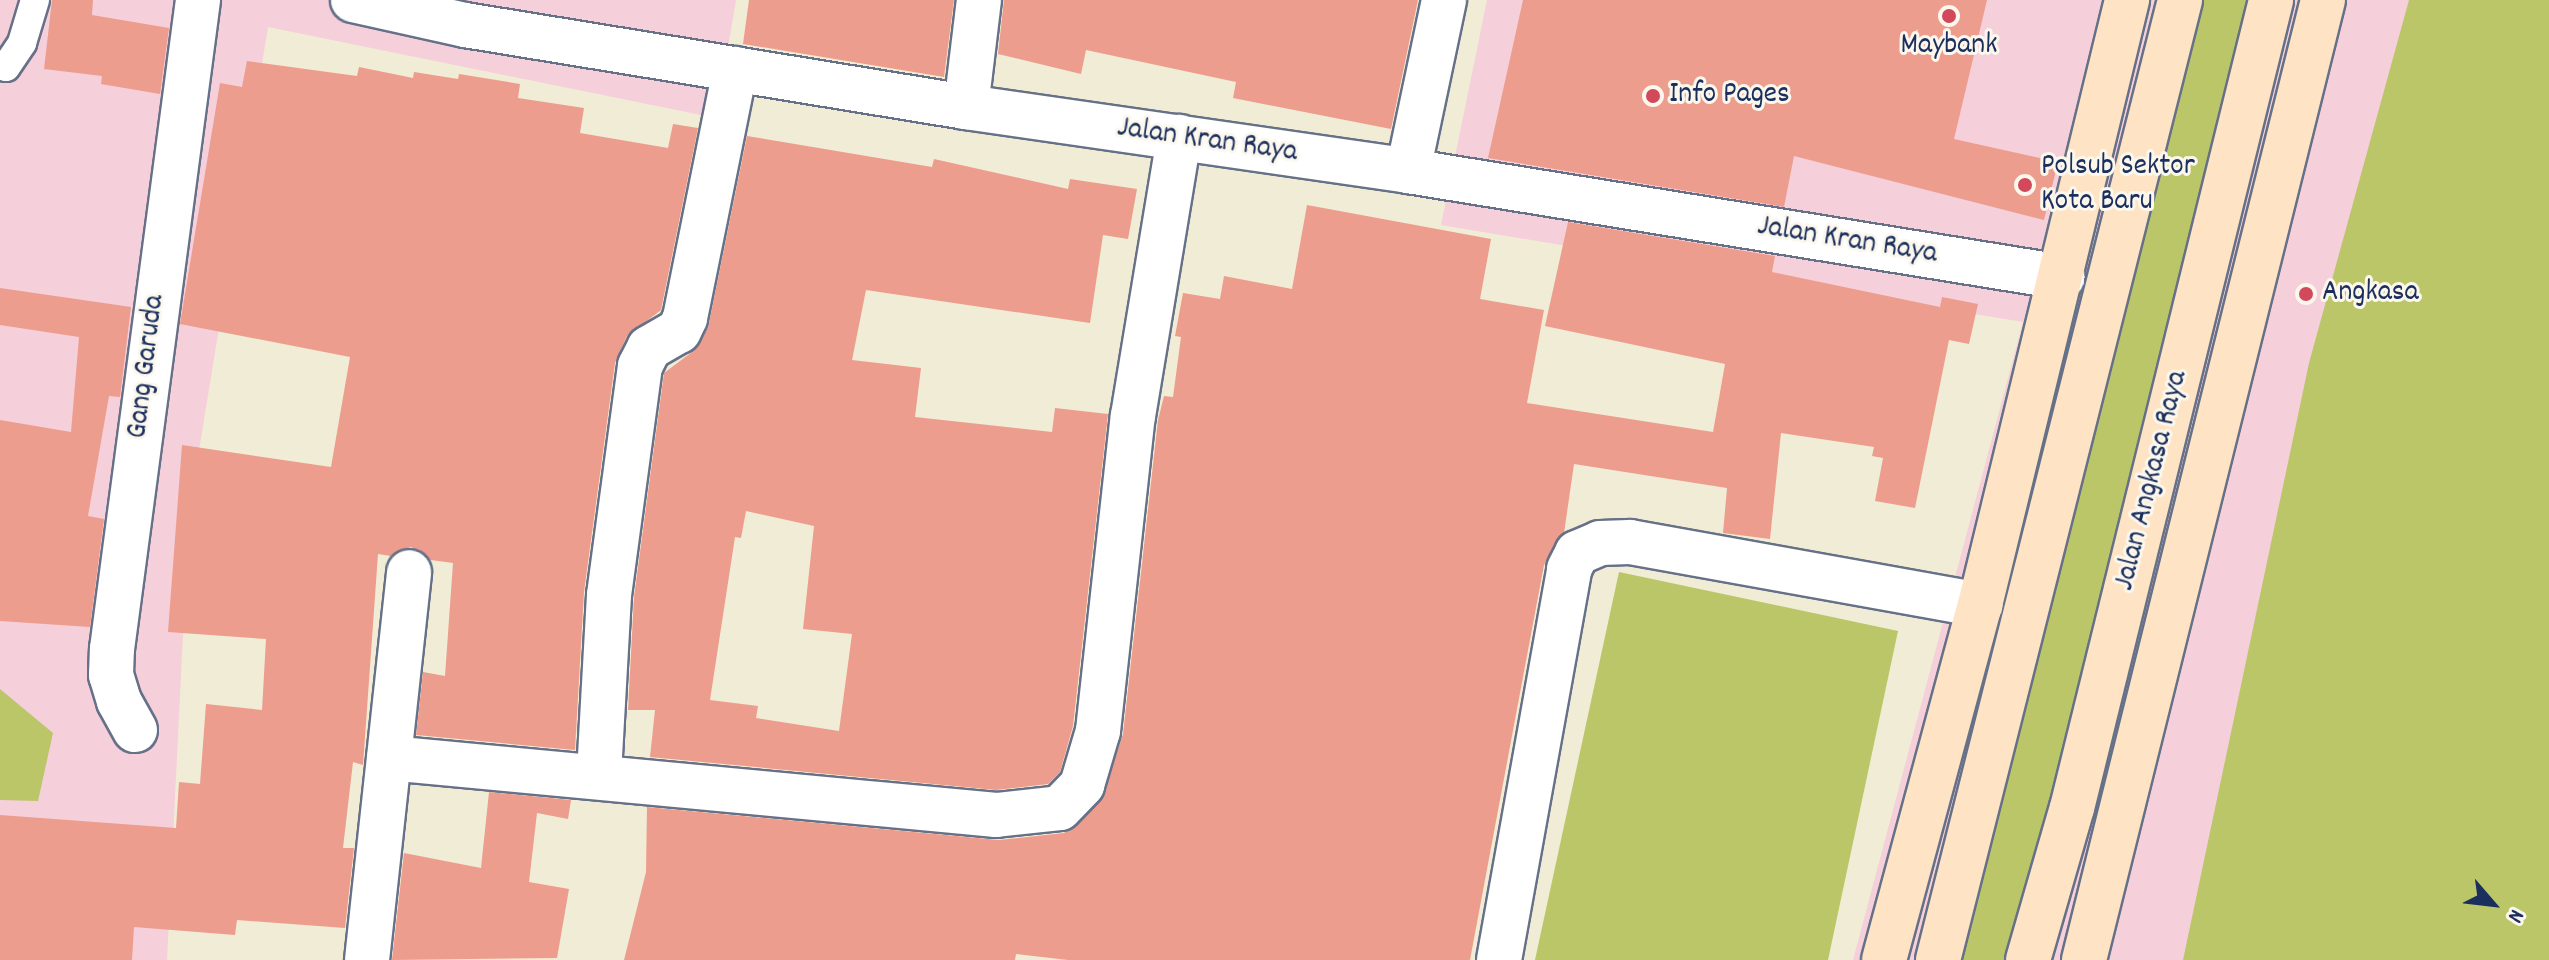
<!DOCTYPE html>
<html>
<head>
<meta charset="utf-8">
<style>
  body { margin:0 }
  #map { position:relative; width:2549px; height:960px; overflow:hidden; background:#f1ecd5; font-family:Dekko,sans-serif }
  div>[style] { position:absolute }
  .built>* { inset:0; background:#f5cfda }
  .green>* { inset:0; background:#bac667 }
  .building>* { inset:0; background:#ed9d8d }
  .roads { filter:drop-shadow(2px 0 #667188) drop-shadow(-2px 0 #667188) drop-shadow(0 2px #667188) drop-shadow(0 -2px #667188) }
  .lane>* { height:28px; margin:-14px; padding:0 14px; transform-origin:14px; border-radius:14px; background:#fff }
  .street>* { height:44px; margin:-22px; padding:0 22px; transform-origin:22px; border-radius:22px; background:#fff }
  .secondary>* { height:44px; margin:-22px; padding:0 22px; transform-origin:22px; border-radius:22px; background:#fee4c5 }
  .dots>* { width:22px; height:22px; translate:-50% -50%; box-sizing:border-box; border:4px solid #fbf7ec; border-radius:50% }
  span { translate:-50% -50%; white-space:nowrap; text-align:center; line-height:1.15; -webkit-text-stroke:6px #fbf7ec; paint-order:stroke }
  .poi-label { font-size:30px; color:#1b2f5e }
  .left { translate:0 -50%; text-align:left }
  .street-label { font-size:30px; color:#1b2f5e }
  .north { position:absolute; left:2453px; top:864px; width:80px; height:80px; -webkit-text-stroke:6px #fbf7ec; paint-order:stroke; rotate:118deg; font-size:22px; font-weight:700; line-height:32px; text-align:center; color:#1b2f5e }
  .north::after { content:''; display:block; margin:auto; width:28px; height:36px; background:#1b2f5e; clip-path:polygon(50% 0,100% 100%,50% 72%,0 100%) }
</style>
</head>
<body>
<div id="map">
  <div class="built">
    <i style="clip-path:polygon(0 0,736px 0,716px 118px,268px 27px,189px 512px,167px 960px,0 960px)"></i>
    <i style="clip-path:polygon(1487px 0,2549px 0,2549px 960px,1853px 960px,2023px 322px,1441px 225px)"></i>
  </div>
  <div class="green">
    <i style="clip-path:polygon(2181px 0,2271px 0,2028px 960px,1943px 960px)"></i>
    <i style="clip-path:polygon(2409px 0,2549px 0,2549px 960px,2183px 960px,2309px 363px)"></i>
    <i style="clip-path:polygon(1619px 572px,1898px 631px,1828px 960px,1535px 960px)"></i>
    <i style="clip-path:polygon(0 689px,53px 733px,38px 801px,0 800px)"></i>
  </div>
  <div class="building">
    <i style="clip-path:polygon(93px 0,92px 15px,169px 28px,160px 94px,101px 84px,102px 76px,44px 69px,52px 0)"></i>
    <i style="clip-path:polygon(749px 0,954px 0,944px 77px,743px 44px)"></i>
    <i style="clip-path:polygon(1004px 0,1418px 0,1391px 129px,1233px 98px,1236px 82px,1086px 50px,1081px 74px,998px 54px)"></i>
    <i style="clip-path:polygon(1523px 0,1987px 0,1954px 139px,2058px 162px,2044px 220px,1794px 156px,1784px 207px,1488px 158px)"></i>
    <i style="clip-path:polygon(247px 61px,357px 76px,359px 67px,413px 78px,414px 72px,458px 79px,459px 74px,520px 84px,518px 98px,584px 108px,580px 133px,668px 148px,673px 124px,698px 128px,661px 310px,627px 336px,615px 363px,584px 592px,575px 750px,416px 735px,423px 672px,445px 676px,453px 563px,431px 560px,411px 547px,391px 556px,378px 554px,363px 765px,353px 762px,343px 848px,354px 848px,345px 928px,237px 920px,235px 935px,134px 927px,132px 960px,0 960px,0 815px,176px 828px,179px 782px,200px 784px,206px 704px,262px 710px,266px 639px,168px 632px,182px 445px,331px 467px,350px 357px,180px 324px,220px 83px,242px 87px)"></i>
    <i style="clip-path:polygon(evenodd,747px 136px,932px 167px,934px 159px,1068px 189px,1070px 179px,1137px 189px,1128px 239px,1103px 235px,1090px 323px,866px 290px,852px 360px,921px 368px,915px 417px,1052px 432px,1055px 408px,1108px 414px,1073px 726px,1060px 772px,1048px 784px,996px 790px,650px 757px,655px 710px,628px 710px,634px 597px,664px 373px,692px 352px,708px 328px,747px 136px,746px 511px,814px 526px,803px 629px,852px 634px,839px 731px,756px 718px,758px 706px,710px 700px,735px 537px,741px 538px,746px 511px)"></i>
    <i style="clip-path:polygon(1307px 205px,1491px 239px,1480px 299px,1544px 310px,1527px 403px,1713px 432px,1725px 364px,1545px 326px,1568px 222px,1775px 256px,1772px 272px,1940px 307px,1942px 297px,1978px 304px,1969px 344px,1949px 340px,1915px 508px,1875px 501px,1883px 458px,1872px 456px,1874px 447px,1781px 433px,1770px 539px,1723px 533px,1727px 488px,1574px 464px,1564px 533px,1544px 565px,1470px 960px,1068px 960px,1016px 954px,1015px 960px,624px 960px,646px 872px,647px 807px,999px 840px,1064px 833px,1100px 802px,1123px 734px,1158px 420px,1164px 396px,1173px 397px,1181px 337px,1175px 336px,1183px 293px,1220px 299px,1224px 276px,1292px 289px)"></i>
    <i style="clip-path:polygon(0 288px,131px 307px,120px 397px,109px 396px,88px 516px,104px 519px,90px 627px,0 621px,0 420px,71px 432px,79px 337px,0 325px)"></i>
    <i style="clip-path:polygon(489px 792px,571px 800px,568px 819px,537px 813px,529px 882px,569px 889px,557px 958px,392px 960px,404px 853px,481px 868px)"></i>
  </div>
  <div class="roads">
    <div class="lane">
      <i style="left:0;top:65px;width:6px;rotate:18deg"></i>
      <i style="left:6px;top:67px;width:29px;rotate:-56deg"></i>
      <i style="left:22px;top:43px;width:45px;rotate:-73.2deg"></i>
    </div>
    <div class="street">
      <i style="left:353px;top:0;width:115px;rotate:12.6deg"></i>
      <i style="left:465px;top:25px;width:508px;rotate:9.3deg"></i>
      <i style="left:966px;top:107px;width:447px;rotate:8.2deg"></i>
      <i style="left:1408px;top:171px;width:663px;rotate:9.21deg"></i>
      <i style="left:966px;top:107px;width:108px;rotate:-83.1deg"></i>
      <i style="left:1408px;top:171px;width:175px;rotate:-78.1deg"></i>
      <i style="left:135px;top:730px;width:33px;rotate:-119deg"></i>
      <i style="left:119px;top:701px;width:27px;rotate:-107deg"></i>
      <i style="left:111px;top:675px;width:26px;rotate:-88deg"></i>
      <i style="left:112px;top:649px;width:655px;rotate:-82.45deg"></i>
      <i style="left:389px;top:758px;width:610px;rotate:5.36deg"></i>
      <i style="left:996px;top:815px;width:64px;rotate:-6.2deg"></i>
      <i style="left:1060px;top:808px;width:32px;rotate:-46deg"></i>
      <i style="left:1082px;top:785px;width:56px;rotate:-73.5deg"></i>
      <i style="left:1098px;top:731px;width:317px;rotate:-83.7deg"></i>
      <i style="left:1133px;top:416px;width:283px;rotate:-80.6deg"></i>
      <i style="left:599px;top:774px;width:179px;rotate:-86.8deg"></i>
      <i style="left:609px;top:595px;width:231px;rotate:-82.3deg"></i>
      <i style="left:640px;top:366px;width:20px;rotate:-63deg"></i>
      <i style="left:649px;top:348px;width:34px;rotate:-30deg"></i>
      <i style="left:679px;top:331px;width:14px;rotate:-65deg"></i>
      <i style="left:685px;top:318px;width:254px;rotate:-78.6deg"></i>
      <i style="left:367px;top:960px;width:390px;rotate:-83.8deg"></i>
      <i style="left:1499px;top:960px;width:397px;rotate:-79.8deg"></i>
      <i style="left:1569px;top:569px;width:18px;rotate:-63deg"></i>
      <i style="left:1577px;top:553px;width:25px;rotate:-23deg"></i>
      <i style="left:1600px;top:543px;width:30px;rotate:-2deg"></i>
      <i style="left:1630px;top:542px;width:356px;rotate:10.2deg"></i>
    </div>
    <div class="secondary">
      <i style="left:1884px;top:960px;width:368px;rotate:-74.9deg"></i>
      <i style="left:1980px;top:605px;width:623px;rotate:-76.34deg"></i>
      <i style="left:1938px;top:960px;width:990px;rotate:-75.85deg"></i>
      <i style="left:2028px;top:960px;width:158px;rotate:-73.9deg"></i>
      <i style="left:2072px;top:808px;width:832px;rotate:-76.16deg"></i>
      <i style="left:2084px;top:960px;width:989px;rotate:-76.02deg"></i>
    </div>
  </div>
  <div class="dots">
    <i style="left:1949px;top:16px;background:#d1495b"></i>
    <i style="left:1653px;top:96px;background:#d1495b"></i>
    <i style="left:2025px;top:185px;background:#d1495b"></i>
    <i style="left:2306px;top:294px;background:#d1495b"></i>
  </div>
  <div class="poi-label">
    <span style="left:1949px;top:47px">Maybank</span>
    <span class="left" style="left:1669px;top:96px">Info Pages</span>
    <span class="left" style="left:2041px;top:185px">Polsub Sektor<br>Kota Baru</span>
    <span class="left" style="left:2322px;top:294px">Angkasa</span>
  </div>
  <div class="street-label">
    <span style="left:1207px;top:142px;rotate:8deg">Jalan Kran Raya</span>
    <span style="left:1847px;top:242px;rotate:9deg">Jalan Kran Raya</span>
    <span style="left:148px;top:367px;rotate:-83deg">Gang Garuda</span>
    <span style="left:2153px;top:481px;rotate:-76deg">Jalan Angkasa Raya</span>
  </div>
  <div class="north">N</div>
</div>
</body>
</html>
